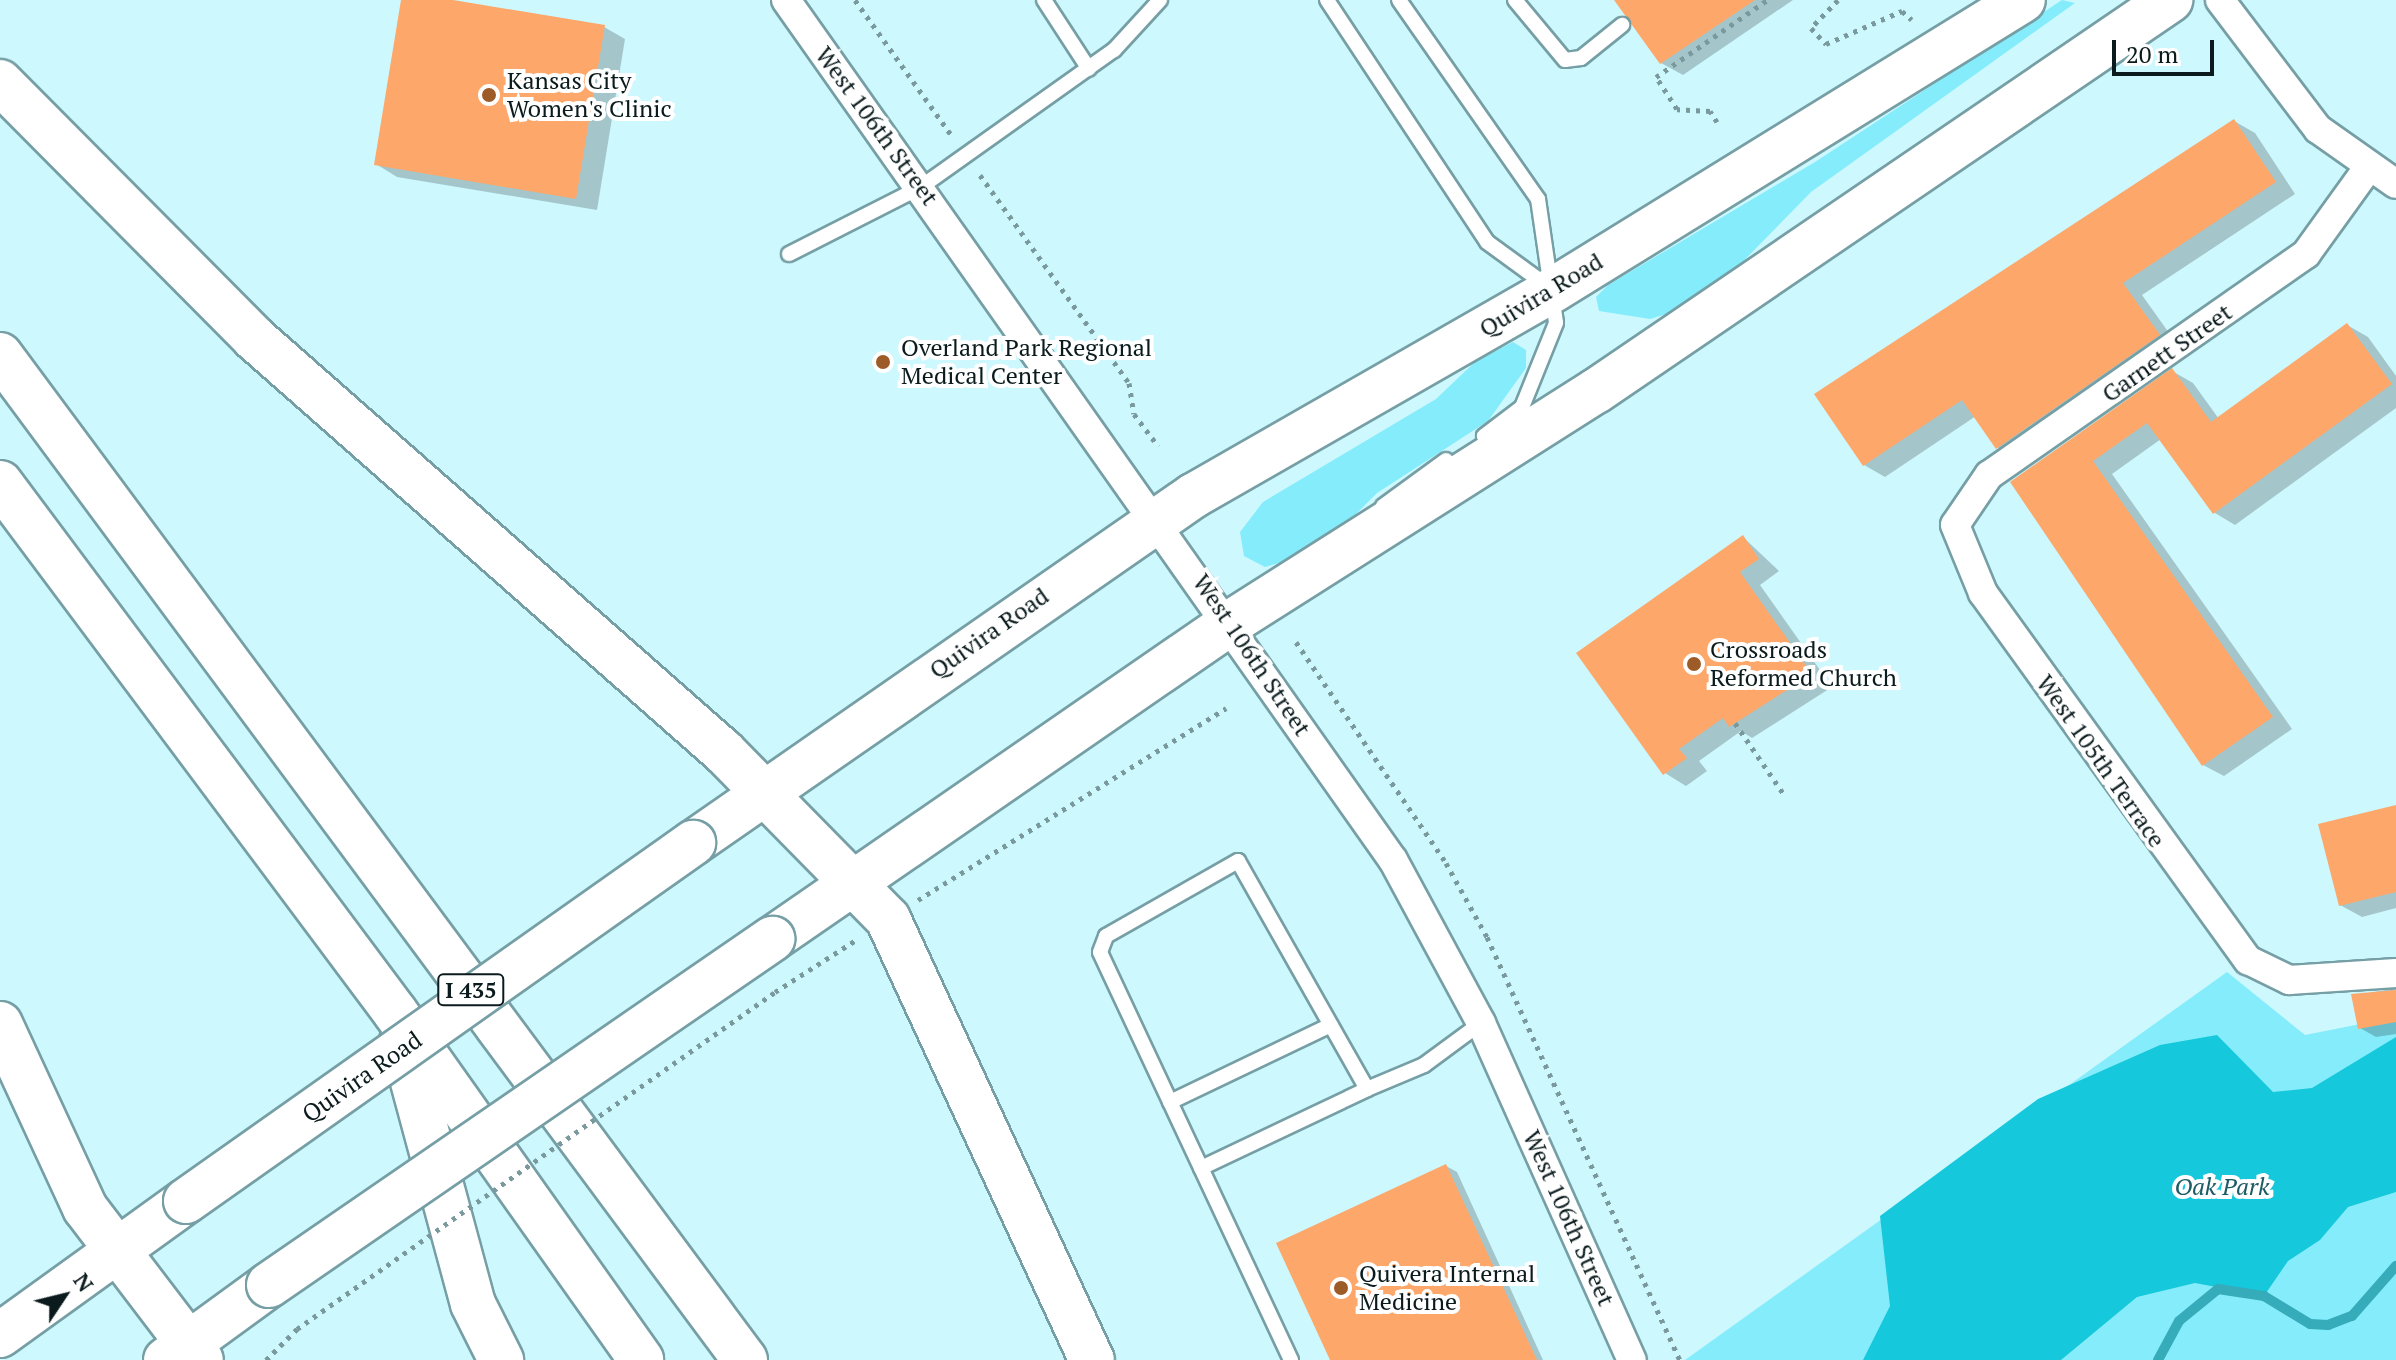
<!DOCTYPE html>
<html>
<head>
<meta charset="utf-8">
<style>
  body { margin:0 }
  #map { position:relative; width:2396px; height:1360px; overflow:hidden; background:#cdf8fe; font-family:"PT Serif",serif }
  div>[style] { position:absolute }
  .green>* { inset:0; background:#85ecfb }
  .forest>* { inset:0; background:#15c8db }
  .shadow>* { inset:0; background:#0003 }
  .stream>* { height:10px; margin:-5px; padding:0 5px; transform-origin:5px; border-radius:5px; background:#36abb9 }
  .building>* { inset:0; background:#fda76a }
  .path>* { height:5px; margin-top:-2.5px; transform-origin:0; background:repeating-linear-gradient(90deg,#7a999d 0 4px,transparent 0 10px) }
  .roads { filter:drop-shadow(2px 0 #769fa5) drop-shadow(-2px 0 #769fa5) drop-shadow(0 2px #769fa5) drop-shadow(0 -2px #769fa5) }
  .service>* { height:14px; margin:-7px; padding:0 7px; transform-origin:7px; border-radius:7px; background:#fff }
  .minor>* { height:28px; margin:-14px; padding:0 14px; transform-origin:14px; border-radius:14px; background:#fff }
  .primary>* { height:44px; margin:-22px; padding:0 22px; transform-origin:22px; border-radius:22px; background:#fff }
  .motorway>* { height:44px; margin:-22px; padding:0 22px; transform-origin:22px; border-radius:22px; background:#fff }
  .path-bridge>* { height:5px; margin-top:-2.5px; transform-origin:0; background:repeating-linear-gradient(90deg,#7a999d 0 4px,transparent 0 10px) }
  .bridges { filter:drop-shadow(2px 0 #769fa5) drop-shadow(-2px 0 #769fa5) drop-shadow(0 2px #769fa5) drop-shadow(0 -2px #769fa5) }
  .primary-bridge>* { height:44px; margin:-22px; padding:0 22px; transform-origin:22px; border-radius:22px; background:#fff }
  .dots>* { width:22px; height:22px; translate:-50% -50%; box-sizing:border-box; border:4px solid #fff; border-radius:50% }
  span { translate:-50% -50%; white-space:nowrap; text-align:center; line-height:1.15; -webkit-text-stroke:8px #fff; paint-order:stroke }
  .shield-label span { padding:2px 6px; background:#fff; border:2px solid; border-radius:6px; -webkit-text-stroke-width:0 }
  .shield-label { font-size:22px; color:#0b1b1d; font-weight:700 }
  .poi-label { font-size:24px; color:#0b1b1d }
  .left { translate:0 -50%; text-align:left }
  .street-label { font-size:24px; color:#0b1b1d }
  .park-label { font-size:24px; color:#1d5c64; font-style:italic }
  .north { position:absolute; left:24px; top:1256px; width:80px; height:80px; -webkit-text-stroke:6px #fff; paint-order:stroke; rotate:55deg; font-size:22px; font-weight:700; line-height:32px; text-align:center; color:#0b1b1d }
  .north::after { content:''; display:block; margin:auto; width:28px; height:36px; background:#0b1b1d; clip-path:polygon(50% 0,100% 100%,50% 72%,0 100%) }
  .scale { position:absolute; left:2112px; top:40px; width:102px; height:36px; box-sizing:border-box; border:4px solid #0b1b1d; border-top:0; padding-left:10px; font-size:24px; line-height:28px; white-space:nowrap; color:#0b1b1d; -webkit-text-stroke:6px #fff; paint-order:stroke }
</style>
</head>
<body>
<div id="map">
  <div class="green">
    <i style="clip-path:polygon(2062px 0,2075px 3px,1811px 192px,1723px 282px,1679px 310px,1650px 319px,1599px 311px,1596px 297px,1608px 285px,1815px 162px)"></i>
    <i style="clip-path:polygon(1513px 342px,1526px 350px,1526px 368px,1488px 421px,1377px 493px,1336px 534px,1301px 557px,1265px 567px,1244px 556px,1240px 532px,1263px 502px,1436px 399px,1476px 361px)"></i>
    <i style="clip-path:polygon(2227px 972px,2305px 1035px,2396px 1017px,2396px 1360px,1685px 1360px)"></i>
  </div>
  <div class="forest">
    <i style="clip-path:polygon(2217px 1035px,2273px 1092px,2312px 1088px,2396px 1037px,2396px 1192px,2348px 1207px,2320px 1240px,2288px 1261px,2264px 1296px,2195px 1283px,2137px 1297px,2061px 1360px,1863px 1360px,1890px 1306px,1880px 1216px,2038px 1099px,2160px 1045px)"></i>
  </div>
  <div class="shadow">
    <i style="clip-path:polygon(403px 0,604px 27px,625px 39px,597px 210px,397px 177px,376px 164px)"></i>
    <i style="clip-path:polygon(1616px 0,1793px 0,1683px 75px,1661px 63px)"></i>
    <i style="clip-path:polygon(2234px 121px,2255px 133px,2295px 194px,2142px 295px,2179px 347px,2018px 459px,1998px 448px,1976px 416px,1885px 477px,1864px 465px)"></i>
    <i style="clip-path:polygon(2347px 325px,2368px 337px,2396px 376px,2396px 408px,2235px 525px,2215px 513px,2161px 439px,2112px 474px,2292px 729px,2224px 776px,2203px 765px,2012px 482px,2172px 371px,2193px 383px,2219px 419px)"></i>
    <i style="clip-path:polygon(1743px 537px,1779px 571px,1760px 585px,1832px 687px,1752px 738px,1741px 731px,1699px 761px,1707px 771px,1686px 786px,1665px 773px)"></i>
    <i style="clip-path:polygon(2396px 807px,2396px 908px,2362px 917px,2340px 905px)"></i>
    <i style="clip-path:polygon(2396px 988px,2396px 1034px,2376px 1037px,2360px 1028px,2353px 996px)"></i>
    <i style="clip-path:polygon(1446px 1166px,1457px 1172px,1543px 1360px,1332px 1360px)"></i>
  </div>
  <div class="stream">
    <i style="left:2158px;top:1360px;width:44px;rotate:-61.7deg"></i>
    <i style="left:2179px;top:1321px;width:50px;rotate:-39.4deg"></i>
    <i style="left:2218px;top:1289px;width:47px;rotate:8.7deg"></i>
    <i style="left:2264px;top:1296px;width:54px;rotate:31.3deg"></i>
    <i style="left:2310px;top:1324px;width:18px;rotate:3deg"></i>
    <i style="left:2328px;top:1325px;width:26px;rotate:-21deg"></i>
    <i style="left:2352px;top:1316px;width:67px;rotate:-48.7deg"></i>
  </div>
  <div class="building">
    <i style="clip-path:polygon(401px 0,453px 0,605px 25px,576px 199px,374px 165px)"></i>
    <i style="clip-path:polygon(1614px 0,1755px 0,1660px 64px)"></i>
    <i style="clip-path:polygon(2234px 119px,2276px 182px,2123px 283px,2160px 335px,1996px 449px,1962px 400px,1863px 466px,1814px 394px)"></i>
    <i style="clip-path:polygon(2347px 323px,2392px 384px,2213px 514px,2147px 423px,2093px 461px,2273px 717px,2202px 766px,2010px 482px,2172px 368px,2211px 422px)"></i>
    <i style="clip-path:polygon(1743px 535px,1759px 559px,1740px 572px,1812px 674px,1729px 727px,1723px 718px,1679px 749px,1687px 758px,1663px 775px,1576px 653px)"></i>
    <i style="clip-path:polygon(2396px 805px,2396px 892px,2339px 906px,2318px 824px)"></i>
    <i style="clip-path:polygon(2396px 990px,2396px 1022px,2358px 1029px,2351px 994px)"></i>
    <i style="clip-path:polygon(1446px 1164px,1537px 1360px,1330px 1360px,1276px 1243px)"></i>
  </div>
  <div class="path">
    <i style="left:855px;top:0;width:167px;rotate:54.5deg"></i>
    <i style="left:1838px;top:0;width:39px;rotate:134deg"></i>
    <i style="left:1811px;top:28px;width:22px;rotate:47deg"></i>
    <i style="left:1826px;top:44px;width:83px;rotate:-23.5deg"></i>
    <i style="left:1902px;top:11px;width:13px;rotate:42deg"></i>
    <i style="left:1717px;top:122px;width:13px;rotate:-122deg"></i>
    <i style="left:1710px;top:111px;width:33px;rotate:-177deg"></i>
    <i style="left:1677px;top:109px;width:38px;rotate:-123deg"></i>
    <i style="left:1656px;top:77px;width:135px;rotate:-34.7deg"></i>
    <i style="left:980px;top:175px;width:256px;rotate:54.4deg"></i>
    <i style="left:1129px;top:383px;width:31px;rotate:81deg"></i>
    <i style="left:1134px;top:414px;width:40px;rotate:53deg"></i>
    <i style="left:1296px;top:642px;width:267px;rotate:55.8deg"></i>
    <i style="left:1446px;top:863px;width:85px;rotate:61deg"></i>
    <i style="left:1487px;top:937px;width:465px;rotate:65.5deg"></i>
    <i style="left:1735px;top:723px;width:88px;rotate:55.6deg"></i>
    <i style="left:918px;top:900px;width:363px;rotate:-31.9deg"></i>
    <i style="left:775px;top:992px;width:96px;rotate:-32.7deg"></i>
    <i style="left:266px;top:1360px;width:44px;rotate:-45deg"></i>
  </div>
  <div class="roads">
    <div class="service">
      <i style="left:1044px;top:0;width:82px;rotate:56.9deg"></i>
      <i style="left:1327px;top:0;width:290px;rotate:56.5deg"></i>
      <i style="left:1487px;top:242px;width:73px;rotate:36.1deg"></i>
      <i style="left:1399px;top:0;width:243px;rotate:55.1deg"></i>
      <i style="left:1538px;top:199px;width:125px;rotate:81.7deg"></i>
      <i style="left:1556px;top:323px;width:91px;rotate:112deg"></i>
      <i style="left:1522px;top:407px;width:48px;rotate:142.7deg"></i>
      <i style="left:1515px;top:0;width:78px;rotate:50.2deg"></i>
      <i style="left:1565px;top:60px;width:16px;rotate:-7deg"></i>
      <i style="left:1581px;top:58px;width:53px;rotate:-38.8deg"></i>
      <i style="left:789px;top:254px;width:148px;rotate:-26.9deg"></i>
      <i style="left:921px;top:187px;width:237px;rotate:-35.4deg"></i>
      <i style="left:1114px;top:50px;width:68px;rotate:-47.4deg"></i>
      <i style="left:1383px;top:506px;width:78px;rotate:-36.1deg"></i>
      <i style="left:1170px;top:1102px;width:178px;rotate:-25.6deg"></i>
      <i style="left:1201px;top:1168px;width:184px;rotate:-25.4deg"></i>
      <i style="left:1291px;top:1360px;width:450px;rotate:-115.1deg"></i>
      <i style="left:1100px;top:952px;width:17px;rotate:-69deg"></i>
      <i style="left:1106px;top:936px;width:152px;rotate:-29.6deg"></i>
      <i style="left:1238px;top:861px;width:262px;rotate:60.5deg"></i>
      <i style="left:1367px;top:1089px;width:62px;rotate:-22.8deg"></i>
      <i style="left:1424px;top:1065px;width:71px;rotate:-36.4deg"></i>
    </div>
    <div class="minor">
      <i style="left:786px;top:0;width:1053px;rotate:54.79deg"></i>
      <i style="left:1393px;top:860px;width:185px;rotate:61.6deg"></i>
      <i style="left:1481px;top:1023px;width:369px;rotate:65.9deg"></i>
      <i style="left:2220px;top:0;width:162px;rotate:52.8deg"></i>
      <i style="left:2318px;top:129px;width:95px;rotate:35.2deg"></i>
      <i style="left:2368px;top:168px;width:106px;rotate:125.8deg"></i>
      <i style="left:2306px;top:254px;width:386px;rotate:145.1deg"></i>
      <i style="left:1989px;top:475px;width:60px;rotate:124.2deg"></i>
      <i style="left:1955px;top:525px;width:74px;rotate:67.6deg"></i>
      <i style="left:1983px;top:593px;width:453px;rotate:54.2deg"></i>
      <i style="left:2248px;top:960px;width:46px;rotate:26deg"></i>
      <i style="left:2289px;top:980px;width:107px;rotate:-3.7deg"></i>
    </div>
    <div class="primary">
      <i style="left:693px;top:843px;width:609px;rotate:-34.76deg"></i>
      <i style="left:1193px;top:496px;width:415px;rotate:-29.8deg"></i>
      <i style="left:1553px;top:290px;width:552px;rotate:-31.68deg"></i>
      <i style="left:772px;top:939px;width:556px;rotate:-34.6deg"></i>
      <i style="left:1230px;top:623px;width:433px;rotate:-32.4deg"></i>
      <i style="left:1596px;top:391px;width:695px;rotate:-34.26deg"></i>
      <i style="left:0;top:1335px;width:229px;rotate:-35.8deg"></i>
      <i style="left:166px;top:1360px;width:127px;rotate:-36.1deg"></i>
    </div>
    <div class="motorway">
      <i style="left:0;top:82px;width:361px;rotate:45.2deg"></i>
      <i style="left:254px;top:338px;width:626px;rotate:41.38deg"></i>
      <i style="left:724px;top:752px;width:234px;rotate:45.5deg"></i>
      <i style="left:888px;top:919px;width:486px;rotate:65.2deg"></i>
      <i style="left:0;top:355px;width:1251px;rotate:53.45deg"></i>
      <i style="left:0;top:483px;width:660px;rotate:53.25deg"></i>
      <i style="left:395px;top:1012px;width:426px;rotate:54.7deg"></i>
      <i style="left:0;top:1024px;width:203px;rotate:65.2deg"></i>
      <i style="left:85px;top:1208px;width:191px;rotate:52.7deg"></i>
      <i style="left:402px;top:1041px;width:272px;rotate:74.9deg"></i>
      <i style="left:473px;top:1304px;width:63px;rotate:63.4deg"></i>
    </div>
  </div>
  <div class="path-bridge">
    <i style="left:297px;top:1329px;width:585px;rotate:-35.18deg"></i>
  </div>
  <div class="bridges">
    <div class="primary-bridge">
      <i style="left:186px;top:1201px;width:621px;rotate:-35.23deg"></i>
      <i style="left:269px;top:1285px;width:611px;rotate:-34.52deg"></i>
    </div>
  </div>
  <div class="dots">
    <i style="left:489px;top:95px;background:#9d5b28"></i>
    <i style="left:883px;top:362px;background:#9d5b28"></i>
    <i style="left:1694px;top:664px;background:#9d5b28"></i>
    <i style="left:1341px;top:1288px;background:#9d5b28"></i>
  </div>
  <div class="shield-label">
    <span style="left:471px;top:990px">I 435</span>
  </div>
  <div class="poi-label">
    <span class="left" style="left:507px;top:95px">Kansas City<br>Women's Clinic</span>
    <span class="left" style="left:901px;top:362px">Overland Park Regional<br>Medical Center</span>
    <span class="left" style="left:1710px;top:664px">Crossroads<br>Reformed Church</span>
    <span class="left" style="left:1359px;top:1288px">Quivera Internal<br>Medicine</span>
  </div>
  <div class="street-label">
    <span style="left:877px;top:126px;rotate:54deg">West 106th Street</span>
    <span style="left:1541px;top:295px;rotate:-31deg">Quivira Road</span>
    <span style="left:2167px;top:353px;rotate:-35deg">Garnett Street</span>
    <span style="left:989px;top:633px;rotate:-35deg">Quivira Road</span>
    <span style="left:1252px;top:655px;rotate:56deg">West 106th Street</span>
    <span style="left:2101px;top:761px;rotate:55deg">West 105th Terrace</span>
    <span style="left:362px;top:1077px;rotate:-35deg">Quivira Road</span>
    <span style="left:1569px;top:1218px;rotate:66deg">West 106th Street</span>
  </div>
  <div class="park-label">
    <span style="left:2222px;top:1187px">Oak Park</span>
  </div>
  <div class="north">N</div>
  <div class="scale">20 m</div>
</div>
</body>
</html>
